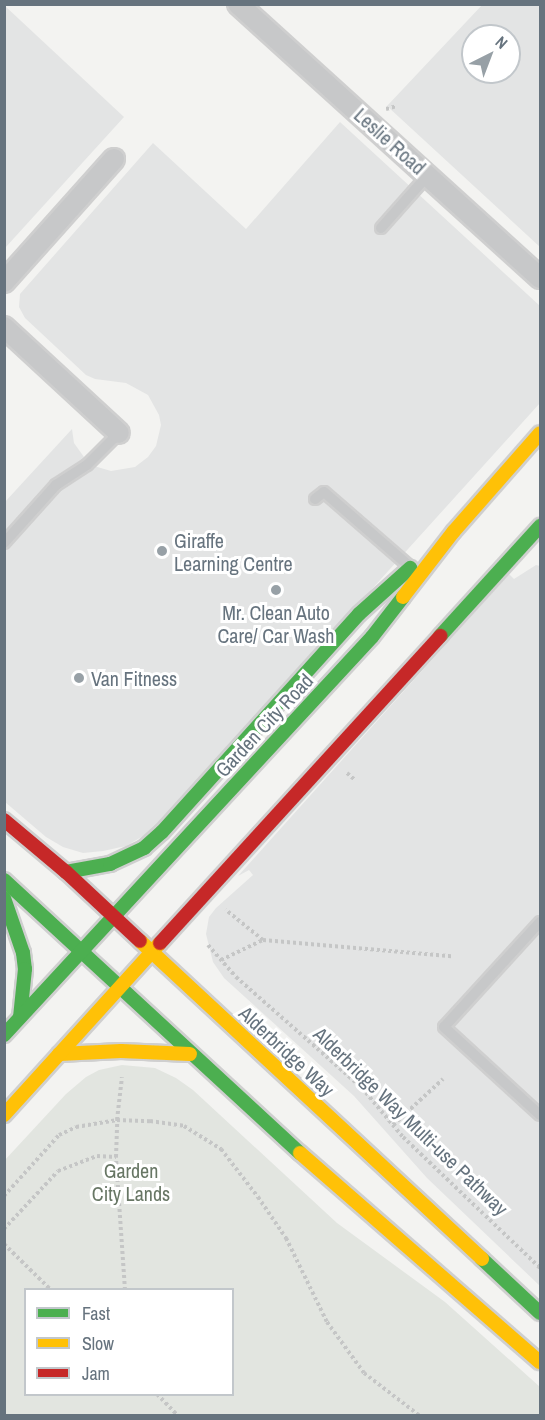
<!DOCTYPE html>
<html>
<head>
<meta charset="utf-8">
<style>
  body { margin:0 }
  #map { position:relative; width:545px; height:1420px; overflow:hidden; background:#f3f3f1; font-family:"Archivo Narrow",sans-serif }
  div>[style] { position:absolute }
  .built>* { inset:0; background:#e3e4e4 }
  .green>* { inset:0; background:#e2e5e0 }
  .path>* { height:4px; margin-top:-2px; transform-origin:0; background:repeating-linear-gradient(90deg,#c5c6c6 0 3px,transparent 0 6px) }
  .roads { filter:drop-shadow(2px 0 #cfcfcf) drop-shadow(-2px 0 #cfcfcf) drop-shadow(0 2px #cfcfcf) drop-shadow(0 -2px #cfcfcf) }
  .lane>* { height:10px; margin:-5px; padding:0 5px; transform-origin:5px; border-radius:5px; background:#c7c8c9 }
  .street>* { height:20px; margin:-10px; padding:0 10px; transform-origin:10px; border-radius:10px; background:#c7c8c9 }
  .fast>* { height:14px; margin:-7px; padding:0 7px; transform-origin:7px; border-radius:7px; background:#4caf50 }
  .slow>* { height:14px; margin:-7px; padding:0 7px; transform-origin:7px; border-radius:7px; background:#ffc107 }
  .jam>* { height:14px; margin:-7px; padding:0 7px; transform-origin:7px; border-radius:7px; background:#c62828 }
  .dots>* { width:16px; height:16px; translate:-50% -50%; box-sizing:border-box; border:3px solid #fff; border-radius:50% }
  span { translate:-50% -50%; white-space:nowrap; text-align:center; line-height:1.15; -webkit-text-stroke:6px #fff; paint-order:stroke }
  .street-label { font-size:20px; color:#66737e }
  .poi-label { font-size:20px; color:#66737e }
  .left { translate:0 -50%; text-align:left }
  .park-label { font-size:20px; color:#677664 }
  .frame { position:absolute; inset:0; border:6px solid #66737e; pointer-events:none }
  .legend { position:absolute; left:24px; top:1288px; width:210px; height:108px; box-sizing:border-box; background:#fff; border:2px solid #c2c7cb; margin:0; padding:8px 10px; list-style:none; font-size:18px; color:#66737e }
  .legend li { display:flex; align-items:center; gap:12px; height:30px }
  .legend b { width:30px; border:2px solid #c2c7cb }
  .north { position:absolute; left:461px; top:24px; width:60px; height:60px; box-sizing:border-box; background:#fff; border:2px solid #c2c7cb; border-radius:50%; rotate:42deg; font-size:16px; font-weight:700; line-height:24px; text-align:center; color:#66737e }
  .north::after { content:''; display:block; margin:auto; width:21px; height:27px; background:#97a0a6; clip-path:polygon(50% 0,100% 100%,50% 72%,0 100%) }
</style>
</head>
<body>
<div id="map">
  <div class="built">
    <i style="clip-path:polygon(evenodd,483px 4px,540px 5px,540px 247px,387px 106px,483px 4px,473px 36px,509px 36px,509px 72px,473px 72px,473px 36px)"></i>
    <i style="clip-path:polygon(5px 6px,124px 117px,5px 248px,4px 248px)"></i>
    <i style="clip-path:polygon(340px 122px,540px 306px,540px 403px,155px 829px,126px 846px,103px 851px,83px 853px,63px 847px,46px 837px,5px 802px,4px 503px,72px 429px,74px 443px,84px 457px,94px 466px,111px 471px,135px 467px,148px 457px,156px 446px,161px 425px,159px 415px,148px 395px,126px 383px,95px 379px,86px 375px,25px 318px,19px 307px,20px 294px,153px 143px,246px 229px)"></i>
    <i style="clip-path:polygon(536px 565px,540px 566px,540px 1286px,427px 1178px,354px 1096px,224px 978px,213px 962px,206px 934px,209px 917px,216px 908px,253px 875px,249px 870px,238px 876px,509px 574px,514px 579px)"></i>
  </div>
  <div class="green">
    <i style="clip-path:polygon(evenodd,122px 1065px,155px 1068px,176px 1078px,193px 1090px,337px 1223px,445px 1302px,540px 1387px,540px 1415px,5px 1415px,4px 1161px,66px 1094px,86px 1077px,99px 1070px,122px 1065px,26px 1290px,232px 1290px,232px 1394px,26px 1394px,26px 1290px)"></i>
  </div>
  <div class="path">
    <i style="left:386px;top:109px;width:11px;rotate:-15deg"></i>
    <i style="left:347px;top:773px;width:11px;rotate:41deg"></i>
    <i style="left:263px;top:940px;width:189px;rotate:4.9deg"></i>
    <i style="left:208px;top:945px;width:43px;rotate:48.8deg"></i>
    <i style="left:236px;top:977px;width:168px;rotate:41.4deg"></i>
    <i style="left:362px;top:1088px;width:64px;rotate:50.1deg"></i>
    <i style="left:403px;top:1137px;width:190px;rotate:43.7deg"></i>
    <i style="left:221px;top:960px;width:47px;rotate:-25.5deg"></i>
    <i style="left:263px;top:940px;width:48px;rotate:-141deg"></i>
    <i style="left:393px;top:1125px;width:68px;rotate:-42.6deg"></i>
    <i style="left:4px;top:1196px;width:82px;rotate:-48deg"></i>
    <i style="left:59px;top:1135px;width:19px;rotate:-25deg"></i>
    <i style="left:76px;top:1127px;width:42px;rotate:-9.7deg"></i>
    <i style="left:117px;top:1120px;width:43px;rotate:-83.4deg"></i>
    <i style="left:4px;top:1229px;width:79px;rotate:-47deg"></i>
    <i style="left:58px;top:1171px;width:42px;rotate:-21deg"></i>
    <i style="left:97px;top:1156px;width:19px;rotate:3deg"></i>
    <i style="left:4px;top:1244px;width:66px;rotate:44.4deg"></i>
    <i style="left:125px;top:1290px;width:133px;rotate:-93.9deg"></i>
    <i style="left:116px;top:1157px;width:37px;rotate:-88deg"></i>
    <i style="left:117px;top:1120px;width:33px;rotate:2deg"></i>
    <i style="left:150px;top:1121px;width:34px;rotate:8deg"></i>
    <i style="left:184px;top:1126px;width:44px;rotate:31.9deg"></i>
    <i style="left:221px;top:1149px;width:61px;rotate:52.4deg"></i>
    <i style="left:258px;top:1197px;width:50px;rotate:55.7deg"></i>
    <i style="left:286px;top:1238px;width:93px;rotate:64deg"></i>
    <i style="left:327px;top:1322px;width:63px;rotate:54deg"></i>
    <i style="left:364px;top:1373px;width:71px;rotate:37.5deg"></i>
    <i style="left:157px;top:1394px;width:30px;rotate:46deg"></i>
  </div>
  <div class="roads">
    <div class="lane">
      <i style="left:381px;top:228px;width:71px;rotate:-48.4deg"></i>
      <i style="left:315px;top:499px;width:11px;rotate:-38deg"></i>
      <i style="left:324px;top:492px;width:113px;rotate:41deg"></i>
      <i style="left:4px;top:543px;width:78px;rotate:-48.1deg"></i>
      <i style="left:56px;top:485px;width:37px;rotate:-33deg"></i>
      <i style="left:87px;top:465px;width:45px;rotate:-45deg"></i>
      <i style="left:540px;top:922px;width:142px;rotate:132.4deg"></i>
      <i style="left:444px;top:1027px;width:130px;rotate:42.5deg"></i>
    </div>
    <div class="street">
      <i style="left:238px;top:4px;width:408px;rotate:42.2deg"></i>
      <i style="left:4px;top:282px;width:165px;rotate:-48.2deg"></i>
      <i style="left:4px;top:327px;width:156px;rotate:42.7deg"></i>
    </div>
    <div class="fast">
      <i style="left:440px;top:636px;width:149px;rotate:-47.7deg"></i>
      <i style="left:66px;top:872px;width:45px;rotate:-10.3deg"></i>
      <i style="left:110px;top:864px;width:38px;rotate:-25deg"></i>
      <i style="left:144px;top:848px;width:24px;rotate:-42deg"></i>
      <i style="left:162px;top:832px;width:294px;rotate:-47.9deg"></i>
      <i style="left:359px;top:614px;width:69px;rotate:-42deg"></i>
      <i style="left:4px;top:880px;width:403px;rotate:42.7deg"></i>
      <i style="left:4px;top:898px;width:58px;rotate:70.9deg"></i>
      <i style="left:23px;top:953px;width:16px;rotate:83deg"></i>
      <i style="left:25px;top:969px;width:48px;rotate:95.9deg"></i>
      <i style="left:4px;top:1035px;width:542px;rotate:-47.24deg"></i>
      <i style="left:372px;top:637px;width:51px;rotate:-52.2deg"></i>
      <i style="left:482px;top:1259px;width:79px;rotate:43deg"></i>
    </div>
    <div class="slow">
      <i style="left:403px;top:597px;width:83px;rotate:-52.3deg"></i>
      <i style="left:454px;top:531px;width:130px;rotate:-48.7deg"></i>
      <i style="left:140px;top:941px;width:467px;rotate:42.9deg"></i>
      <i style="left:59px;top:1054px;width:62px;rotate:-2.8deg"></i>
      <i style="left:121px;top:1051px;width:69px;rotate:2.5deg"></i>
      <i style="left:4px;top:1115px;width:232px;rotate:-47.8deg"></i>
      <i style="left:300px;top:1153px;width:318px;rotate:41.1deg"></i>
    </div>
    <div class="jam">
      <i style="left:4px;top:820px;width:81px;rotate:40deg"></i>
      <i style="left:66px;top:872px;width:101px;rotate:43deg"></i>
      <i style="left:160px;top:943px;width:416px;rotate:-47.6deg"></i>
    </div>
  </div>
  <div class="dots">
    <i style="left:162px;top:551px;background:#97a0a6"></i>
    <i style="left:276px;top:590px;background:#97a0a6"></i>
    <i style="left:79px;top:678px;background:#97a0a6"></i>
  </div>
  <div class="street-label">
    <span style="left:390px;top:141px;rotate:42deg">Leslie Road</span>
    <span style="left:264px;top:725px;rotate:-47deg">Garden City Road</span>
    <span style="left:287px;top:1051px;rotate:43deg">Alderbridge Way</span>
    <span style="left:411px;top:1121px;rotate:44deg">Alderbridge Way Multi-use Pathway</span>
  </div>
  <div class="poi-label">
    <span class="left" style="left:174px;top:552px">Giraffe<br>Learning Centre</span>
    <span style="left:276px;top:624px">Mr. Clean Auto<br>Care/ Car Wash</span>
    <span class="left" style="left:91px;top:678px">Van Fitness</span>
  </div>
  <div class="park-label">
    <span style="left:131px;top:1182px">Garden<br>City Lands</span>
  </div>
  <div class="frame"></div>
  <ul class="legend">
  <li><b style="height:8px;background:#4caf50"></b>Fast</li>
  <li><b style="height:8px;background:#ffc107"></b>Slow</li>
  <li><b style="height:8px;background:#c62828"></b>Jam</li>
  </ul>
  <div class="north">N</div>
</div>
</body>
</html>
